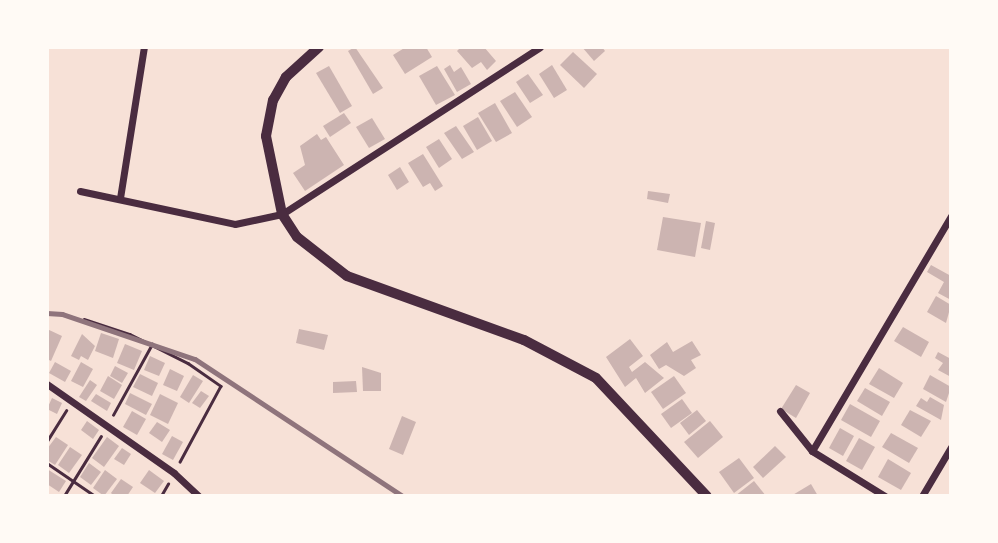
<!DOCTYPE html>
<html>
<head>
<meta charset="utf-8">
<style>
  body { margin:0 }
  #map { position:relative; width:998px; height:543px; overflow:hidden; background:#f7e1d7; font-family:"Titillium Web",sans-serif }
  div>[style] { position:absolute }
  .building>* { inset:0; background:#ccb4b1 }
  .path>* { height:2.5px; margin:-1.25px; padding:0 1.25px; transform-origin:1.25px; border-radius:1.25px; background:#4a2c40 }
  .minor>* { height:7px; margin:-3.5px; padding:0 3.5px; transform-origin:3.5px; border-radius:3.5px; background:#4a2c40 }
  .primary>* { height:10px; margin:-5px; padding:0 5px; transform-origin:5px; border-radius:5px; background:#4a2c40 }
  .rail>* { height:4.5px; margin:-2.25px; padding:0 2.25px; transform-origin:2.25px; border-radius:2.25px; background:#8f747c }
  span { translate:-50% -50%; white-space:nowrap; text-align:center; line-height:1.15; -webkit-text-stroke:7px #fffaf5; paint-order:stroke }
  .frame { position:absolute; inset:0; border:49px solid #fffaf5; pointer-events:none }
</style>
</head>
<body>
<div id="map">
  <div class="building">
    <i style="clip-path:polygon(355px 47px,383px 88px,373px 94px,348px 51px)"></i>
    <i style="clip-path:polygon(406px 47px,426px 47px,432px 57px,405px 74px,393px 55px)"></i>
    <i style="clip-path:polygon(461px 47px,484px 47px,496px 61px,487px 70px,481px 62px,472px 68px,457px 51px)"></i>
    <i style="clip-path:polygon(582px 47px,602px 47px,605px 51px,594px 61px)"></i>
    <i style="clip-path:polygon(573px 52px,597px 74px,584px 88px,560px 65px)"></i>
    <i style="clip-path:polygon(450px 65px,454px 72px,461px 67px,471px 84px,457px 92px,444px 69px)"></i>
    <i style="clip-path:polygon(552px 65px,567px 90px,554px 98px,539px 74px)"></i>
    <i style="clip-path:polygon(329px 66px,352px 106px,340px 113px,316px 73px)"></i>
    <i style="clip-path:polygon(437px 66px,455px 95px,436px 105px,419px 76px)"></i>
    <i style="clip-path:polygon(528px 74px,543px 95px,530px 103px,516px 82px)"></i>
    <i style="clip-path:polygon(515px 92px,532px 117px,517px 127px,500px 101px)"></i>
    <i style="clip-path:polygon(495px 103px,512px 133px,496px 142px,478px 113px)"></i>
    <i style="clip-path:polygon(344px 113px,351px 123px,330px 137px,323px 126px)"></i>
    <i style="clip-path:polygon(478px 117px,492px 141px,477px 150px,463px 126px)"></i>
    <i style="clip-path:polygon(372px 118px,385px 139px,369px 148px,356px 127px)"></i>
    <i style="clip-path:polygon(456px 126px,474px 152px,462px 159px,444px 133px)"></i>
    <i style="clip-path:polygon(317px 134px,321px 140px,326px 137px,344px 165px,305px 191px,293px 173px,305px 165px,300px 146px)"></i>
    <i style="clip-path:polygon(439px 139px,452px 159px,439px 168px,426px 147px)"></i>
    <i style="clip-path:polygon(423px 154px,443px 186px,435px 191px,430px 183px,423px 187px,408px 163px)"></i>
    <i style="clip-path:polygon(400px 167px,409px 182px,397px 190px,388px 175px)"></i>
    <i style="clip-path:polygon(648px 191px,670px 194px,668px 203px,647px 199px)"></i>
    <i style="clip-path:polygon(663px 217px,701px 223px,695px 257px,657px 250px)"></i>
    <i style="clip-path:polygon(706px 221px,715px 223px,710px 250px,701px 248px)"></i>
    <i style="clip-path:polygon(931px 265px,951px 276px,951px 300px,938px 293px,944px 282px,927px 272px)"></i>
    <i style="clip-path:polygon(936px 296px,951px 305px,946px 323px,927px 312px)"></i>
    <i style="clip-path:polygon(903px 327px,929px 342px,921px 357px,894px 341px)"></i>
    <i style="clip-path:polygon(47px 329px,62px 336px,51px 361px,47px 359px)"></i>
    <i style="clip-path:polygon(299px 329px,328px 335px,324px 350px,296px 343px)"></i>
    <i style="clip-path:polygon(101px 333px,119px 339px,113px 358px,95px 351px)"></i>
    <i style="clip-path:polygon(82px 334px,95px 346px,88px 360px,81px 356px,79px 360px,71px 356px)"></i>
    <i style="clip-path:polygon(630px 339px,643px 356px,629px 367px,632px 372px,645px 362px,664px 378px,645px 393px,636px 378px,625px 387px,606px 357px)"></i>
    <i style="clip-path:polygon(692px 341px,701px 355px,691px 360px,696px 368px,684px 376px,666px 365px,659px 369px,650px 355px,667px 342px,673px 352px)"></i>
    <i style="clip-path:polygon(125px 344px,142px 351px,134px 370px,117px 363px)"></i>
    <i style="clip-path:polygon(938px 352px,951px 359px,951px 377px,938px 370px,943px 363px,935px 358px)"></i>
    <i style="clip-path:polygon(150px 356px,165px 363px,159px 376px,144px 370px)"></i>
    <i style="clip-path:polygon(55px 362px,71px 371px,65px 382px,49px 373px)"></i>
    <i style="clip-path:polygon(81px 362px,93px 369px,83px 387px,71px 381px)"></i>
    <i style="clip-path:polygon(115px 366px,128px 373px,122px 383px,110px 376px)"></i>
    <i style="clip-path:polygon(362px 367px,381px 373px,381px 391px,363px 391px)"></i>
    <i style="clip-path:polygon(879px 368px,903px 383px,894px 398px,869px 384px)"></i>
    <i style="clip-path:polygon(170px 369px,184px 376px,177px 391px,163px 385px)"></i>
    <i style="clip-path:polygon(140px 374px,158px 383px,152px 396px,133px 387px)"></i>
    <i style="clip-path:polygon(193px 375px,203px 381px,189px 403px,180px 397px)"></i>
    <i style="clip-path:polygon(930px 375px,951px 387px,946px 402px,923px 389px)"></i>
    <i style="clip-path:polygon(108px 376px,122px 385px,114px 399px,100px 391px)"></i>
    <i style="clip-path:polygon(674px 376px,686px 393px,663px 409px,651px 392px)"></i>
    <i style="clip-path:polygon(90px 380px,97px 385px,86px 401px,79px 397px)"></i>
    <i style="clip-path:polygon(356px 381px,357px 392px,333px 393px,333px 382px)"></i>
    <i style="clip-path:polygon(796px 385px,810px 393px,796px 418px,781px 409px)"></i>
    <i style="clip-path:polygon(865px 388px,890px 402px,882px 416px,857px 401px)"></i>
    <i style="clip-path:polygon(201px 391px,209px 396px,200px 408px,192px 403px)"></i>
    <i style="clip-path:polygon(130px 393px,152px 404px,146px 415px,125px 404px)"></i>
    <i style="clip-path:polygon(96px 394px,111px 403px,107px 411px,91px 401px)"></i>
    <i style="clip-path:polygon(160px 394px,178px 403px,168px 424px,150px 415px)"></i>
    <i style="clip-path:polygon(930px 397px,944px 405px,941px 420px,916px 406px,921px 398px,927px 402px)"></i>
    <i style="clip-path:polygon(52px 398px,62px 403px,57px 414px,47px 409px)"></i>
    <i style="clip-path:polygon(682px 399px,692px 413px,671px 428px,661px 414px)"></i>
    <i style="clip-path:polygon(850px 404px,880px 421px,871px 437px,841px 420px)"></i>
    <i style="clip-path:polygon(697px 410px,706px 421px,689px 435px,680px 423px)"></i>
    <i style="clip-path:polygon(910px 410px,931px 421px,921px 437px,901px 425px)"></i>
    <i style="clip-path:polygon(132px 411px,146px 419px,137px 435px,123px 427px)"></i>
    <i style="clip-path:polygon(402px 416px,416px 422px,403px 455px,389px 449px)"></i>
    <i style="clip-path:polygon(87px 421px,99px 430px,93px 439px,81px 430px)"></i>
    <i style="clip-path:polygon(710px 421px,723px 437px,698px 458px,684px 442px)"></i>
    <i style="clip-path:polygon(157px 422px,170px 430px,162px 442px,149px 433px)"></i>
    <i style="clip-path:polygon(840px 428px,854px 436px,843px 456px,829px 448px)"></i>
    <i style="clip-path:polygon(891px 433px,918px 448px,909px 463px,882px 447px)"></i>
    <i style="clip-path:polygon(172px 436px,183px 442px,173px 460px,162px 454px)"></i>
    <i style="clip-path:polygon(56px 437px,68px 445px,55px 465px,47px 460px,47px 449px)"></i>
    <i style="clip-path:polygon(107px 437px,119px 446px,104px 467px,92px 458px)"></i>
    <i style="clip-path:polygon(859px 438px,875px 447px,862px 470px,846px 461px)"></i>
    <i style="clip-path:polygon(775px 446px,786px 457px,763px 478px,753px 467px)"></i>
    <i style="clip-path:polygon(70px 447px,82px 455px,69px 473px,58px 465px)"></i>
    <i style="clip-path:polygon(122px 448px,131px 454px,124px 465px,114px 459px)"></i>
    <i style="clip-path:polygon(739px 458px,754px 478px,734px 493px,719px 472px)"></i>
    <i style="clip-path:polygon(888px 459px,911px 473px,901px 490px,878px 477px)"></i>
    <i style="clip-path:polygon(89px 463px,101px 472px,91px 485px,80px 477px)"></i>
    <i style="clip-path:polygon(47px 469px,66px 481px,59px 492px,47px 484px)"></i>
    <i style="clip-path:polygon(105px 470px,117px 479px,104px 496px,93px 488px)"></i>
    <i style="clip-path:polygon(149px 470px,164px 481px,155px 493px,140px 483px)"></i>
    <i style="clip-path:polygon(121px 479px,133px 487px,127px 496px,114px 496px,111px 493px)"></i>
    <i style="clip-path:polygon(754px 481px,766px 496px,735px 496px)"></i>
    <i style="clip-path:polygon(811px 484px,818px 496px,791px 496px)"></i>
  </div>
  <div class="path">
    <i style="left:84px;top:319px;width:48px;rotate:18.1deg"></i>
    <i style="left:130px;top:334px;width:65px;rotate:26.6deg"></i>
    <i style="left:188px;top:363px;width:40px;rotate:34.9deg"></i>
    <i style="left:221px;top:386px;width:86px;rotate:118.3deg"></i>
    <i style="left:113px;top:415px;width:81px;rotate:-61.2deg"></i>
    <i style="left:47px;top:441px;width:36px;rotate:-58deg"></i>
    <i style="left:47px;top:463px;width:58px;rotate:34.5deg"></i>
    <i style="left:64px;top:496px;width:70px;rotate:-58.3deg"></i>
    <i style="left:161px;top:496px;width:14px;rotate:-60deg"></i>
  </div>
  <div class="minor">
    <i style="left:80px;top:191px;width:158px;rotate:12deg"></i>
    <i style="left:235px;top:224px;width:48px;rotate:-12deg"></i>
    <i style="left:282px;top:214px;width:307px;rotate:-32.9deg"></i>
    <i style="left:120px;top:198px;width:153px;rotate:-81deg"></i>
    <i style="left:47px;top:384px;width:155px;rotate:35deg"></i>
    <i style="left:174px;top:473px;width:34px;rotate:43deg"></i>
    <i style="left:780px;top:411px;width:51px;rotate:51.3deg"></i>
    <i style="left:812px;top:451px;width:86px;rotate:31.7deg"></i>
    <i style="left:812px;top:451px;width:273px;rotate:-59.4deg"></i>
    <i style="left:922px;top:496px;width:57px;rotate:-59.4deg"></i>
  </div>
  <div class="primary">
    <i style="left:319px;top:47px;width:45px;rotate:137.7deg"></i>
    <i style="left:286px;top:77px;width:26px;rotate:119deg"></i>
    <i style="left:273px;top:100px;width:37px;rotate:101deg"></i>
    <i style="left:266px;top:136px;width:80px;rotate:78.4deg"></i>
    <i style="left:282px;top:214px;width:27px;rotate:57deg"></i>
    <i style="left:297px;top:237px;width:63px;rotate:38deg"></i>
    <i style="left:347px;top:276px;width:188px;rotate:19.9deg"></i>
    <i style="left:524px;top:340px;width:81px;rotate:27.8deg"></i>
    <i style="left:596px;top:378px;width:162px;rotate:46.8deg"></i>
  </div>
  <div class="rail">
    <i style="left:47px;top:313px;width:15px;rotate:4deg"></i>
    <i style="left:62px;top:314px;width:140px;rotate:18.7deg"></i>
    <i style="left:195px;top:359px;width:249px;rotate:33.4deg"></i>
  </div>
  <div class="frame"></div>
</div>
</body>
</html>
